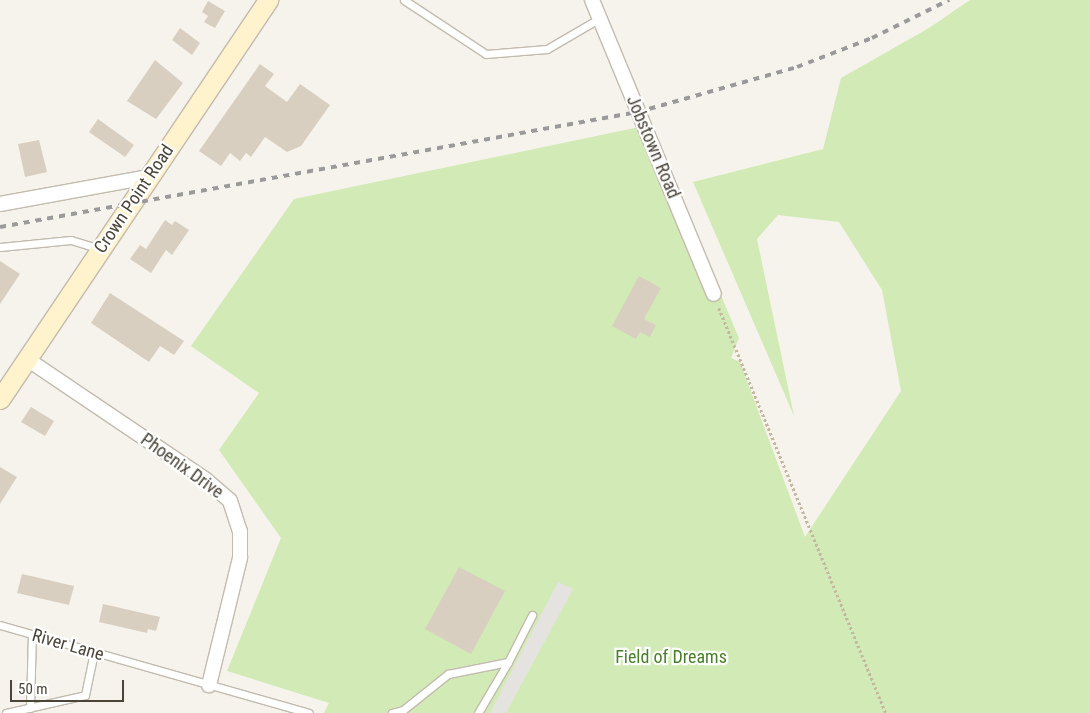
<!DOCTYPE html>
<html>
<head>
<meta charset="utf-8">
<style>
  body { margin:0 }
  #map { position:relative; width:1090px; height:713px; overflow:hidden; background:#f6f3ec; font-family:"Roboto Condensed",sans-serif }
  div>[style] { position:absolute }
  .green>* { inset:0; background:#d2eab5 }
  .parking>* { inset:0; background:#e5e3e0 }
  .building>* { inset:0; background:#d8cfc1 }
  .path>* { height:2.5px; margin-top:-1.25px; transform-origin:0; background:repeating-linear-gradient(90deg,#c4b79f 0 2.5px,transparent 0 5px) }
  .roads { filter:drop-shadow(1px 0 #c2bbae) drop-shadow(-1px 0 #c2bbae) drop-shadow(0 1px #c2bbae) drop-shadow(0 -1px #c2bbae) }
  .service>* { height:7px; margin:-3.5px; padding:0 3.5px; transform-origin:3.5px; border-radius:3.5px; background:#fff }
  .minor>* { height:14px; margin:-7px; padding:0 7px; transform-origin:7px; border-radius:7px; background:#fff }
  .secondary>* { height:19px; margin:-9.5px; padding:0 9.5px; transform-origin:9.5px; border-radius:9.5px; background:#fff3cd }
  .rail>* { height:4px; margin-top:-2px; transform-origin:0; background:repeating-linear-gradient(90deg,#9a9a9a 0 6px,transparent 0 12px) }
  span { translate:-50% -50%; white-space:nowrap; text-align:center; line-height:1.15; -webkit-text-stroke:4.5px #fff; paint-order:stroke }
  .street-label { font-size:18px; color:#4b4439 }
  .park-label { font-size:18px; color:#4a7f2a }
  .scale { position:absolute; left:10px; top:680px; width:114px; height:22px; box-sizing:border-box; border:2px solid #4b4439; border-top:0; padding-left:6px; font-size:15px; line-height:18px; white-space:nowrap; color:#4b4439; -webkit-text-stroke:4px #fff; paint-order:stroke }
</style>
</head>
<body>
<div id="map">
  <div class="green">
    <i style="clip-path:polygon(970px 0,1090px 0,1090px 713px,324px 713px,329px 703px,227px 671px,281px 538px,219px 450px,259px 393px,191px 346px,294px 199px,649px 125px,739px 338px,731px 358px,740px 362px,805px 537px,901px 391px,882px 290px,839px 222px,778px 215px,757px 239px,794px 416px,693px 182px,823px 149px,841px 78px,929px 28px)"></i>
  </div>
  <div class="parking">
    <i style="clip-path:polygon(558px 582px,573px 589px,506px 713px,490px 713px)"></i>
  </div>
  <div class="building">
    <i style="clip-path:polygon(208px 1px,225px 11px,215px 28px,204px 22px,208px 16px,202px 12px)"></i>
    <i style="clip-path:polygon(180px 28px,200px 43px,192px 55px,172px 40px)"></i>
    <i style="clip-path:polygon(155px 60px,183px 83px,156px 119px,127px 101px)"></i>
    <i style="clip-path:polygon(260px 64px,274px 74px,265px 86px,287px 102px,300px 84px,330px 105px,301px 146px,287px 152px,265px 137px,251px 157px,246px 153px,240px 161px,230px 153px,221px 166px,199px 151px)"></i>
    <i style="clip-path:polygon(98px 119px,134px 145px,125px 157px,89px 132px)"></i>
    <i style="clip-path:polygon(39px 140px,47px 172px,25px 177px,18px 144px)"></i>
    <i style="clip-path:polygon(165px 220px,172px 225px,175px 221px,189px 230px,172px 255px,166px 250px,151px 273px,130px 259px,140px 245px,146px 249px)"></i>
    <i style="clip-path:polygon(0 261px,20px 274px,0 304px)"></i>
    <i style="clip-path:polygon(639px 276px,661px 288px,644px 319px,656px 325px,650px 337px,640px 332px,636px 339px,612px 326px)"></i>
    <i style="clip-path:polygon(110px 293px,184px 341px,174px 355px,160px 346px,149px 362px,91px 323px)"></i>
    <i style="clip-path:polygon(31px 407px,54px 421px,45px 436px,21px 422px)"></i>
    <i style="clip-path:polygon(0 467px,17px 477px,0 504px)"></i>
    <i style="clip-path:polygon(459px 567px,505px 591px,471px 654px,425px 629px)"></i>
    <i style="clip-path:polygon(22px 574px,74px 586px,69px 605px,17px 593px)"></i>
    <i style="clip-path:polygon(103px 604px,160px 617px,156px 631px,148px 629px,147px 633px,99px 622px)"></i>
  </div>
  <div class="path">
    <i style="left:719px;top:308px;width:438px;rotate:67.6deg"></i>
  </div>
  <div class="roads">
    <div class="service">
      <i style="left:404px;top:0;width:98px;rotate:33.4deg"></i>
      <i style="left:486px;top:54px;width:61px;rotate:-4.7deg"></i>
      <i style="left:547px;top:49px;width:61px;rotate:-30.3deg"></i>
      <i style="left:0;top:247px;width:71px;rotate:-5.6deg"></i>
      <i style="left:71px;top:240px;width:31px;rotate:17deg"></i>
      <i style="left:0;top:625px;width:321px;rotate:15.9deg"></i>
      <i style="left:30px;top:708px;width:74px;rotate:-88.5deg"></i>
      <i style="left:6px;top:713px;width:81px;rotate:-12.8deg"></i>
      <i style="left:85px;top:695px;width:44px;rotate:-78.2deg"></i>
      <i style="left:392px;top:713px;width:11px;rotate:-15deg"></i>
      <i style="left:403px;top:710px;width:58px;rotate:-38.7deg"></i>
      <i style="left:448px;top:674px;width:61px;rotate:-11.3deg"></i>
      <i style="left:508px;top:662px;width:53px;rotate:-62.9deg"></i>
      <i style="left:478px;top:713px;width:59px;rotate:-59.5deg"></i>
    </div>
    <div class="minor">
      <i style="left:592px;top:0;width:318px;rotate:67.5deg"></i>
      <i style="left:0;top:204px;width:150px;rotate:-10.3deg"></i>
      <i style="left:27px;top:359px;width:215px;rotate:34deg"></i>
      <i style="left:205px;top:479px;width:33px;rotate:41deg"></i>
      <i style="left:230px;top:501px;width:32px;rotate:72deg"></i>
      <i style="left:240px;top:531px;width:27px;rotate:90deg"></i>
      <i style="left:240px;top:558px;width:131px;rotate:103.7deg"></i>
    </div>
    <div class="secondary">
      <i style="left:0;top:399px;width:481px;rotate:-56.1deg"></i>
    </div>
  </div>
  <div class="rail">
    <i style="left:0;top:227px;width:648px;rotate:-10.22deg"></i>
    <i style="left:638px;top:112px;width:165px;rotate:-15.8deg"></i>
    <i style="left:797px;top:67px;width:80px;rotate:-21.1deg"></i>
    <i style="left:872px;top:38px;width:86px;rotate:-26.3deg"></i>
  </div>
  <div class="street-label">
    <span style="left:653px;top:147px;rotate:67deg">Jobstown Road</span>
    <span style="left:134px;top:199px;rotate:-56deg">Crown Point Road</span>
    <span style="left:182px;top:466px;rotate:36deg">Phoenix Drive</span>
    <span style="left:68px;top:645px;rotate:16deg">River Lane</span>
  </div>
  <div class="park-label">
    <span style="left:671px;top:657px">Field of Dreams</span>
  </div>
  <div class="scale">50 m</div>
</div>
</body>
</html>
